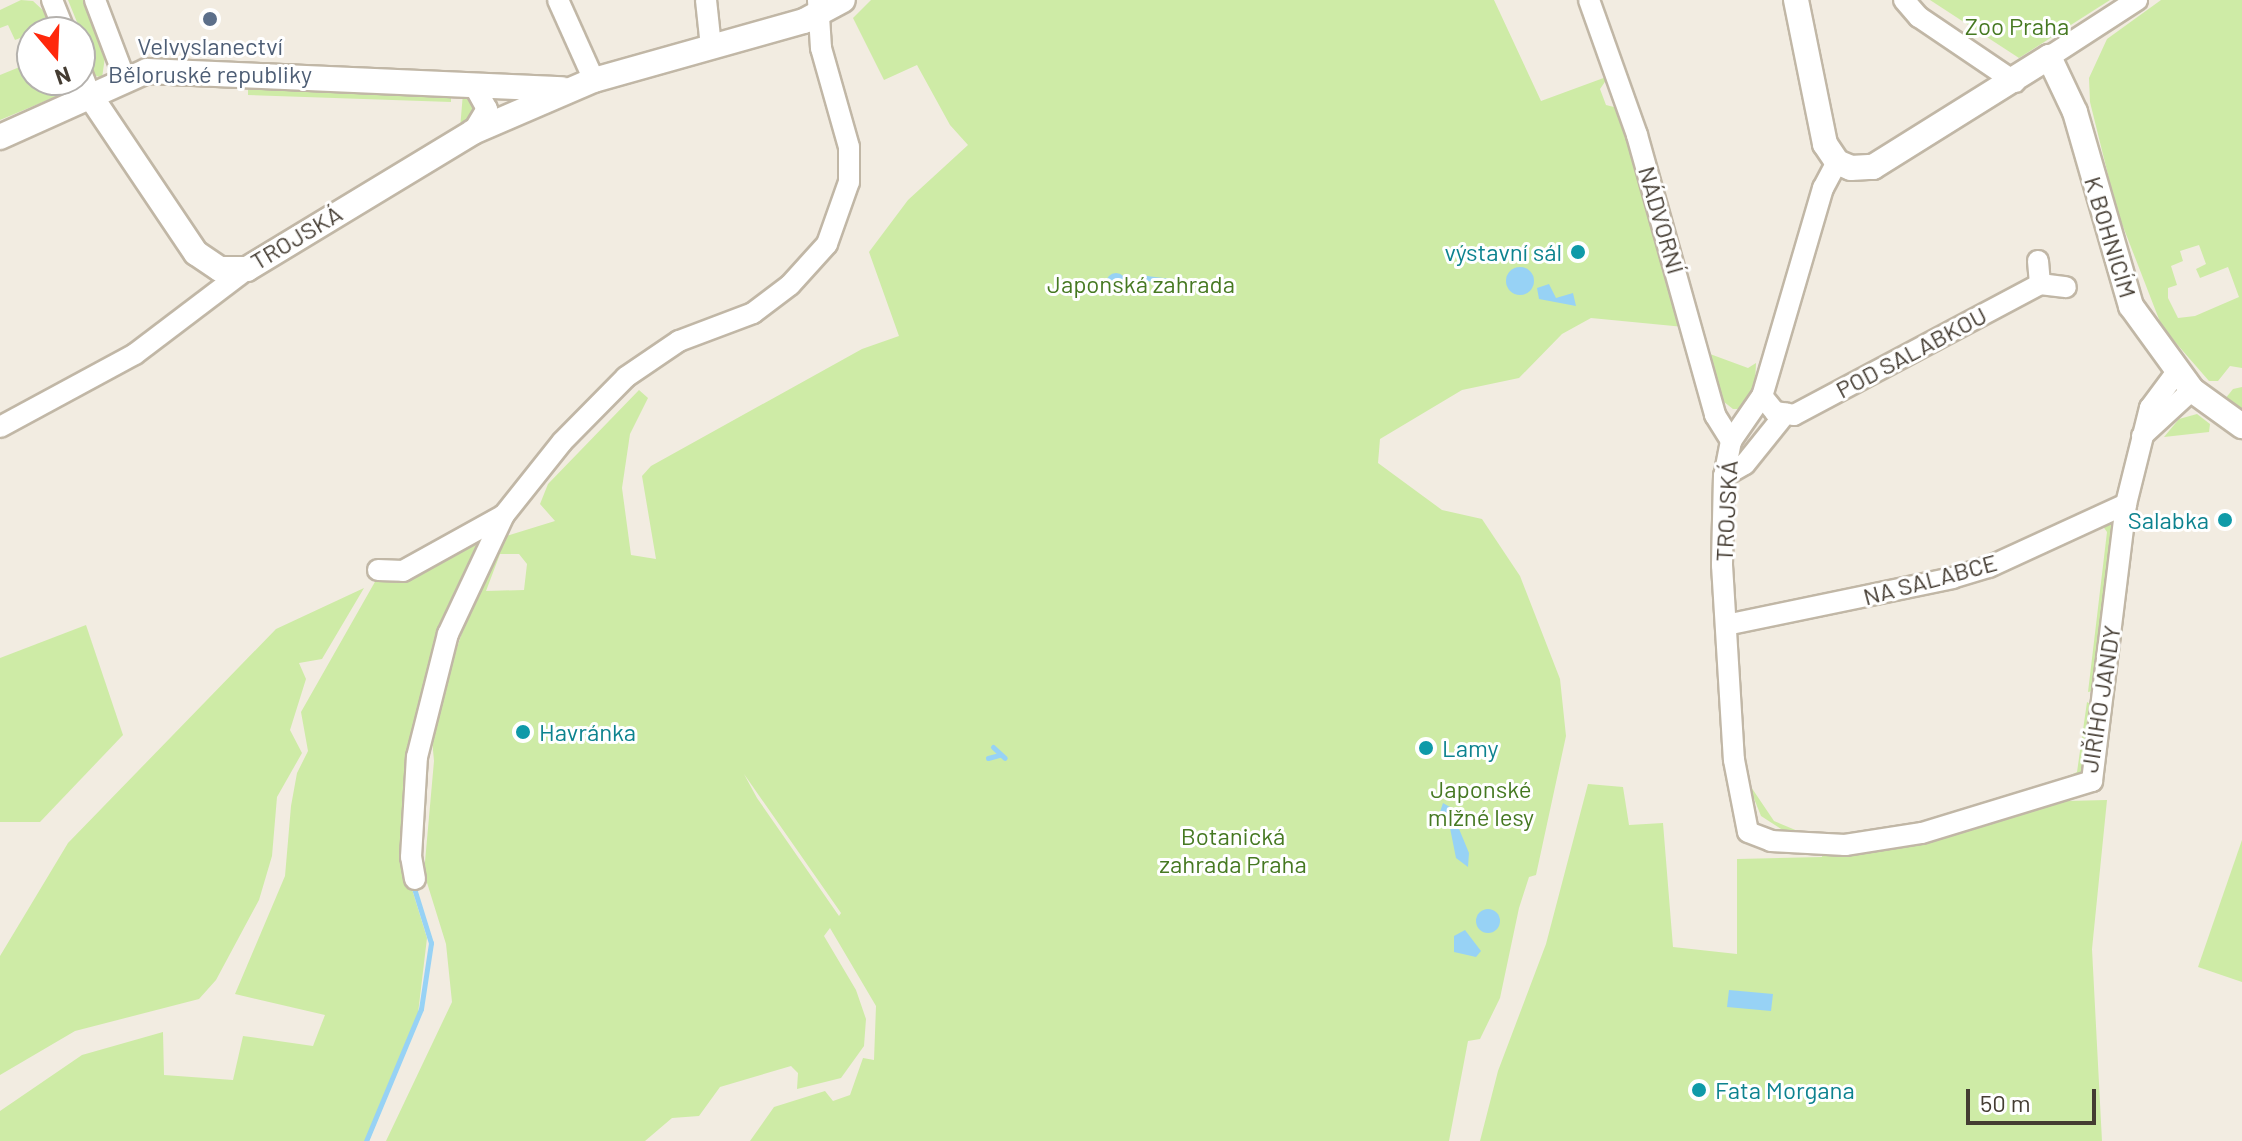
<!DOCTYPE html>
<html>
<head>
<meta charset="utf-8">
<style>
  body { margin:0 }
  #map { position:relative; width:2242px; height:1141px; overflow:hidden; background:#f2ece1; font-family:Barlow,sans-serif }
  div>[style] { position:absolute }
  .green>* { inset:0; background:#ceeba6 }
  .water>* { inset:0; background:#97d2f5 }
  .round { border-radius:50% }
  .stream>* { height:5px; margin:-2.5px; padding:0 2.5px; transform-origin:2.5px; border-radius:2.5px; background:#97d2f5 }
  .roads { filter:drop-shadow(2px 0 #c1b7a6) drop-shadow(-2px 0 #c1b7a6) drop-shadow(0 2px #c1b7a6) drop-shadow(0 -2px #c1b7a6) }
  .minor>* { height:20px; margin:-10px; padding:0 10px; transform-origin:10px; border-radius:10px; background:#fff }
  .tertiary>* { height:24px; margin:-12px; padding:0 12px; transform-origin:12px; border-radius:12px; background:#fff }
  .dots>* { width:22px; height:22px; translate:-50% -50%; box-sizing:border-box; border:4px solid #fff; border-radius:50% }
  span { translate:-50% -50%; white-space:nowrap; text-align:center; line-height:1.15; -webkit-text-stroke:6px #fff; paint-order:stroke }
  .park-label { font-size:24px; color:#467922 }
  .service-label { font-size:24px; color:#4e5e75 }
  .street-label { font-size:24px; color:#443c32 }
  .culture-label { font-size:24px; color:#0d838f }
  .right { translate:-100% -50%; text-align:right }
  .left { translate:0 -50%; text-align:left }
  .north { position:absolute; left:16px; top:16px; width:80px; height:80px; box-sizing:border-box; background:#fff; border:2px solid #b4b1ad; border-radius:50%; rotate:161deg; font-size:22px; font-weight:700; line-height:32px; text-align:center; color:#443c32 }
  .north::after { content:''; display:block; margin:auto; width:28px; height:36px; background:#ff280b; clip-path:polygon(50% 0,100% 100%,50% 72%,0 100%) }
  .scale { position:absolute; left:1966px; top:1089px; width:130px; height:36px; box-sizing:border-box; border:4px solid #443c32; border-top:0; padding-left:10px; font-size:24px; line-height:28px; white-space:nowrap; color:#443c32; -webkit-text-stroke:6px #fff; paint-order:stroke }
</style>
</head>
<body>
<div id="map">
  <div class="green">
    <i style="clip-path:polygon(21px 0,33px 1px,48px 15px,54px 32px,32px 32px,32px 45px,28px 35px,15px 40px,8px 25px,0 28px,0 10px)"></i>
    <i style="clip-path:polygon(68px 0,83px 0,105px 57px,102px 78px,91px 74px,87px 65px,92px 59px)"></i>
    <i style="clip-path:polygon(evenodd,871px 0,1494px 0,1541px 101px,1609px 76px,1600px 89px,1606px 105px,1618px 108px,1684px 327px,1591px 318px,1562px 334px,1519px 378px,1462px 390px,1380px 439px,1378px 463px,1442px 510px,1482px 519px,1520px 576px,1560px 679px,1566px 736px,1536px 875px,1529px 877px,1519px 908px,1500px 998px,1480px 1039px,1468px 1041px,1449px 1141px,750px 1141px,774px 1107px,825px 1091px,833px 1101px,850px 1095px,863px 1058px,874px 1060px,876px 1006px,830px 928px,824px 936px,856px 990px,866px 1019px,864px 1046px,841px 1078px,797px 1089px,798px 1073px,791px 1066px,720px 1087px,699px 1116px,672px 1118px,645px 1141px,386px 1141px,452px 1002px,446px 944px,424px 873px,434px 761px,431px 728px,466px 620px,506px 536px,555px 521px,540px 504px,548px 484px,639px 390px,648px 398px,630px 434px,622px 488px,631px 555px,656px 559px,642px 476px,651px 466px,862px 349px,899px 336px,869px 252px,908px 200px,968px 145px,950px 125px,917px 65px,884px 80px,853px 18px,871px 0,500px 554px,519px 554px,527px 564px,524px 590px,486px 591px,500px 554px,871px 0,744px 774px,841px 913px,839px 916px,757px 798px,744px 774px)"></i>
    <i style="clip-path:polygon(1930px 0,2110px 0,2019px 58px)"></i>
    <i style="clip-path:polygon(evenodd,2161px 0,2242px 0,2242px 368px,2230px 366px,2218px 381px,2209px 381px,2162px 327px,2117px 211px,2090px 102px,2089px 78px,2107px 39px,2161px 0,2199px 245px,2206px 264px,2196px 269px,2200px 278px,2228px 267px,2239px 297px,2195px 316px,2178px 318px,2168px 298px,2168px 288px,2177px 285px,2171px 266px,2183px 261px,2180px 251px,2199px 245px)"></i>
    <i style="clip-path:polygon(32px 62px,32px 80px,63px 80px,62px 94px,0 120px,0 75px)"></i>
    <i style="clip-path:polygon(248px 84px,451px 92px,451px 102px,248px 95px)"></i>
    <i style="clip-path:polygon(463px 93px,479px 111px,460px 129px)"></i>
    <i style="clip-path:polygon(1710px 354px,1748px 368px,1756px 363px,1755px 384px,1741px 409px,1733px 409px,1719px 398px)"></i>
    <i style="clip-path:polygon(2242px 387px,2242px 414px,2221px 404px,2233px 389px)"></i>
    <i style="clip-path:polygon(2197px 414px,2210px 424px,2209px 432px,2164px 437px,2179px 419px)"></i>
    <i style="clip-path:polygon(2108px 520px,2114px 526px,2093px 691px,2088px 692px,2107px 532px,2102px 525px)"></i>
    <i style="clip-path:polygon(479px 540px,436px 635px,410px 761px,403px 860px,427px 938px,417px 1022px,369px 1141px,0 1141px,0 1111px,82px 1055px,163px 1032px,164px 1075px,233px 1080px,243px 1036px,313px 1046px,325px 1015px,235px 994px,285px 876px,291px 806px,297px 773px,308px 751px,301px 712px,376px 580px,400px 580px)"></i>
    <i style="clip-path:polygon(364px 588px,322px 659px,299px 663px,306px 679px,290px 730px,302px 753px,277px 797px,272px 856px,259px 900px,216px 980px,199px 999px,75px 1031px,0 1075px,0 956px,68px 843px,276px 629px)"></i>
    <i style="clip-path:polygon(86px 625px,123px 735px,40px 822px,0 822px,0 658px)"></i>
    <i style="clip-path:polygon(2087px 702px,2092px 705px,2083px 773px,2043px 788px,2077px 772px)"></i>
    <i style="clip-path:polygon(1747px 781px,1774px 821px,1805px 834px,1789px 834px,1761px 816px)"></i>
    <i style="clip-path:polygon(1588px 784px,1623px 787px,1629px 825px,1663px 823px,1673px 947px,1737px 954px,1737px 859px,1822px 857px,1823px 851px,1930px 835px,1933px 842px,2066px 801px,2107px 800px,2092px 949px,2102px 1141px,1480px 1141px,1498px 1071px,1546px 944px)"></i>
    <i style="clip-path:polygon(2242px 840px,2242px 982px,2198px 967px)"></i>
  </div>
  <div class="water">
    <i class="round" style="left:1506px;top:267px;width:28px;height:28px"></i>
    <i class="round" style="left:1106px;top:273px;width:20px;height:20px"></i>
    <i style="clip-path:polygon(1549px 284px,1556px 298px,1573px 293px,1576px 306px,1539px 299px,1537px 288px)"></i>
    <i style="clip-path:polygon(1443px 803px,1450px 807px,1469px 853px,1468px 867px,1456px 858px,1450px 828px,1440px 812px)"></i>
    <i class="round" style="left:1476px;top:909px;width:24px;height:24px"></i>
    <i style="clip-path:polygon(1465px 930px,1481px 951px,1476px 957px,1454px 952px,1454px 936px)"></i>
    <i style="clip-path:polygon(1729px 990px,1773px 994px,1771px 1011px,1727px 1007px)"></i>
  </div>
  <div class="stream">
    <i style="left:1129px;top:286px;width:19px;rotate:-25deg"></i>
    <i style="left:1146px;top:278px;width:25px;rotate:7deg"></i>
    <i style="left:466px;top:573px;width:39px;rotate:-66deg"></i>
    <i style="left:993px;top:747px;width:16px;rotate:43deg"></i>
    <i style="left:988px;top:758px;width:11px;rotate:-15deg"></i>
    <i style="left:366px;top:1141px;width:143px;rotate:-67.4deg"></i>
    <i style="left:421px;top:1009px;width:67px;rotate:-81.4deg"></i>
    <i style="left:431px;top:943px;width:61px;rotate:-107.2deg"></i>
  </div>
  <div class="roads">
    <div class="minor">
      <i style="left:52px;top:0;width:35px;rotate:68deg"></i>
      <i style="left:95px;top:0;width:85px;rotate:69.2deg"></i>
      <i style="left:558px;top:0;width:88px;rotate:65.8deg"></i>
      <i style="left:706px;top:0;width:47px;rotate:83.9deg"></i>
      <i style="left:1589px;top:0;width:143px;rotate:70.4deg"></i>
      <i style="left:1637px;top:135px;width:291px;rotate:74.4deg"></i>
      <i style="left:1715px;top:415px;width:31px;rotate:58deg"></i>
      <i style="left:1904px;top:0;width:23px;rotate:49deg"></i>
      <i style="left:1919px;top:17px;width:116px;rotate:34.1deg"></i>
      <i style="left:2049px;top:57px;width:105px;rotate:-32.9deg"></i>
      <i style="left:80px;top:69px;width:30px;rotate:69deg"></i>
      <i style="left:473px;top:132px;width:27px;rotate:-59deg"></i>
      <i style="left:487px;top:109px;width:26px;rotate:-119deg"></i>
      <i style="left:1837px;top:162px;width:30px;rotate:118deg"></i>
      <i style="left:1823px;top:188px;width:217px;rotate:106.3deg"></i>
      <i style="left:1762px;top:396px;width:55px;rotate:124.6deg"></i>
      <i style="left:1731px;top:441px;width:36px;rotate:101deg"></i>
      <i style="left:1724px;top:476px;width:89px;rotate:91.3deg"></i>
      <i style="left:1722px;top:565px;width:195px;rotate:86.5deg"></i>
      <i style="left:1734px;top:760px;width:73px;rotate:79deg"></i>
      <i style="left:1748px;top:832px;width:25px;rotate:21deg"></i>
      <i style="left:1771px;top:841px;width:74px;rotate:3.1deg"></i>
      <i style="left:1845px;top:845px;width:78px;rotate:-8.9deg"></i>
      <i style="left:1922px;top:833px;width:178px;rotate:-17deg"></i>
      <i style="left:2092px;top:781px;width:279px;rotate:-83deg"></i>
      <i style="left:2126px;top:504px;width:99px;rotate:-76deg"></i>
      <i style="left:2150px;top:408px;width:44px;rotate:-53.4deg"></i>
      <i style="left:2038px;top:261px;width:23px;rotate:85deg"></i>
      <i style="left:1762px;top:396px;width:21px;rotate:51deg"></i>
      <i style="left:1775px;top:412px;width:19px;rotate:9deg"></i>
      <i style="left:1794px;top:415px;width:279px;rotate:-28deg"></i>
      <i style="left:2040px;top:284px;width:26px;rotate:7deg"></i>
      <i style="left:0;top:427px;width:153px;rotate:-28.4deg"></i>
      <i style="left:135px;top:354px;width:141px;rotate:-37.2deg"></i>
      <i style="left:2142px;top:436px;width:68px;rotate:-42.6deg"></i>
      <i style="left:1724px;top:476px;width:24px;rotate:-30deg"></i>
      <i style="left:1745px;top:464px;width:65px;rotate:-51.2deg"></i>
      <i style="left:378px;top:570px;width:25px;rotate:2deg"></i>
      <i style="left:403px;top:571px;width:115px;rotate:-29deg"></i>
      <i style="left:1726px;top:625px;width:231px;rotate:-11.7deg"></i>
      <i style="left:1952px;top:578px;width:39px;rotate:-17deg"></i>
      <i style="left:1989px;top:567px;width:151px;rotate:-24.7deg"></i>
      <i style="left:415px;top:879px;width:22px;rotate:-100deg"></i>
      <i style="left:411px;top:857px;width:100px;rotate:-86.6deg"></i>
      <i style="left:417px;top:757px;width:127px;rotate:-75.9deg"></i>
      <i style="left:448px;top:634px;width:132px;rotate:-64.8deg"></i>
      <i style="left:504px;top:515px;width:93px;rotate:-51.5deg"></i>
      <i style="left:562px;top:442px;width:91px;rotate:-45.4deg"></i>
      <i style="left:626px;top:377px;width:64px;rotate:-34.2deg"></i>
      <i style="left:679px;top:341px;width:79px;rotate:-20.7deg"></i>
      <i style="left:753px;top:313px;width:46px;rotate:-37.1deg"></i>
      <i style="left:790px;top:285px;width:55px;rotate:-47.9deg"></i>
      <i style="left:827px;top:244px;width:66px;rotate:-70.5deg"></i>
      <i style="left:849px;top:182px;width:35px;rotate:-90deg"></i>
      <i style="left:849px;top:147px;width:103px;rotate:-105.8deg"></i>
      <i style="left:821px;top:48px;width:48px;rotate:-93.6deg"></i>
    </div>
    <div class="tertiary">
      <i style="left:1796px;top:0;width:147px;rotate:78.6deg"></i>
      <i style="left:1825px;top:144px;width:22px;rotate:56deg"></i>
      <i style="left:1837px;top:162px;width:15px;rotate:23deg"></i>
      <i style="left:1851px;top:168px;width:22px;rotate:-3deg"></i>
      <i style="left:1873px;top:167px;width:208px;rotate:-32deg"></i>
      <i style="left:2049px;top:57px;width:61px;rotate:64.7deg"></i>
      <i style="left:2075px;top:112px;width:202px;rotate:73.9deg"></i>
      <i style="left:2131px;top:306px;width:104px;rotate:54deg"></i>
      <i style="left:2192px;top:390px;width:62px;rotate:35.8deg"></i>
      <i style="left:91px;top:97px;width:188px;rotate:56.1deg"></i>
      <i style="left:196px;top:253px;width:29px;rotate:34deg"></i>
      <i style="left:220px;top:269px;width:27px"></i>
      <i style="left:247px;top:269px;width:264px;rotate:-31.2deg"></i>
      <i style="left:473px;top:132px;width:132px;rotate:-23.3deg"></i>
      <i style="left:594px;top:80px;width:218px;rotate:-15.7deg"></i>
      <i style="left:804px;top:21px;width:44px;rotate:-28.3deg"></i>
      <i style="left:0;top:137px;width:161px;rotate:-24.2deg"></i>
      <i style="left:147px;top:71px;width:415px;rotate:2.5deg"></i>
    </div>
  </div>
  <div class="dots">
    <i style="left:210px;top:19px;background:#5c6f8a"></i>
    <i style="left:1578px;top:252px;background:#0f9aa8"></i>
    <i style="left:2225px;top:520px;background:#0f9aa8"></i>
    <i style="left:523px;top:732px;background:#0f9aa8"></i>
    <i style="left:1426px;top:748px;background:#0f9aa8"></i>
    <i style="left:1699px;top:1090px;background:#0f9aa8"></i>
  </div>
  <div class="park-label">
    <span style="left:2017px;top:26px">Zoo Praha</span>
    <span style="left:1141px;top:284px">Japonská zahrada</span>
    <span style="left:1481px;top:803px">Japonské<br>mlžné lesy</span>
    <span style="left:1233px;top:850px">Botanická<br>zahrada Praha</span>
  </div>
  <div class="service-label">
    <span style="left:210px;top:60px">Velvyslanectví<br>Běloruské republiky</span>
  </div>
  <div class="street-label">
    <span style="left:1662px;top:220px;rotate:74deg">NÁDVORNÍ</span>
    <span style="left:296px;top:237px;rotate:-31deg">TROJSKÁ</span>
    <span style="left:2111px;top:237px;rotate:73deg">K BOHNICÍM</span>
    <span style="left:1911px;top:352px;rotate:-28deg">POD SALABKOU</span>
    <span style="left:1726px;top:511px;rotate:-87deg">TROJSKÁ</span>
    <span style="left:1930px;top:579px;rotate:-15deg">NA SALABCE</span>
    <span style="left:2100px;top:699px;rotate:-81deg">JIŘÍHO JANDY</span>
  </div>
  <div class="culture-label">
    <span class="right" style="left:1562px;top:252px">výstavní sál</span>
    <span class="right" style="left:2209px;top:520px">Salabka</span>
    <span class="left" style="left:539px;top:732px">Havránka</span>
    <span class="left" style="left:1442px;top:748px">Lamy</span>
    <span class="left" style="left:1715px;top:1090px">Fata Morgana</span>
  </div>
  <div class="north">N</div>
  <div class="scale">50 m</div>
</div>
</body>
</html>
